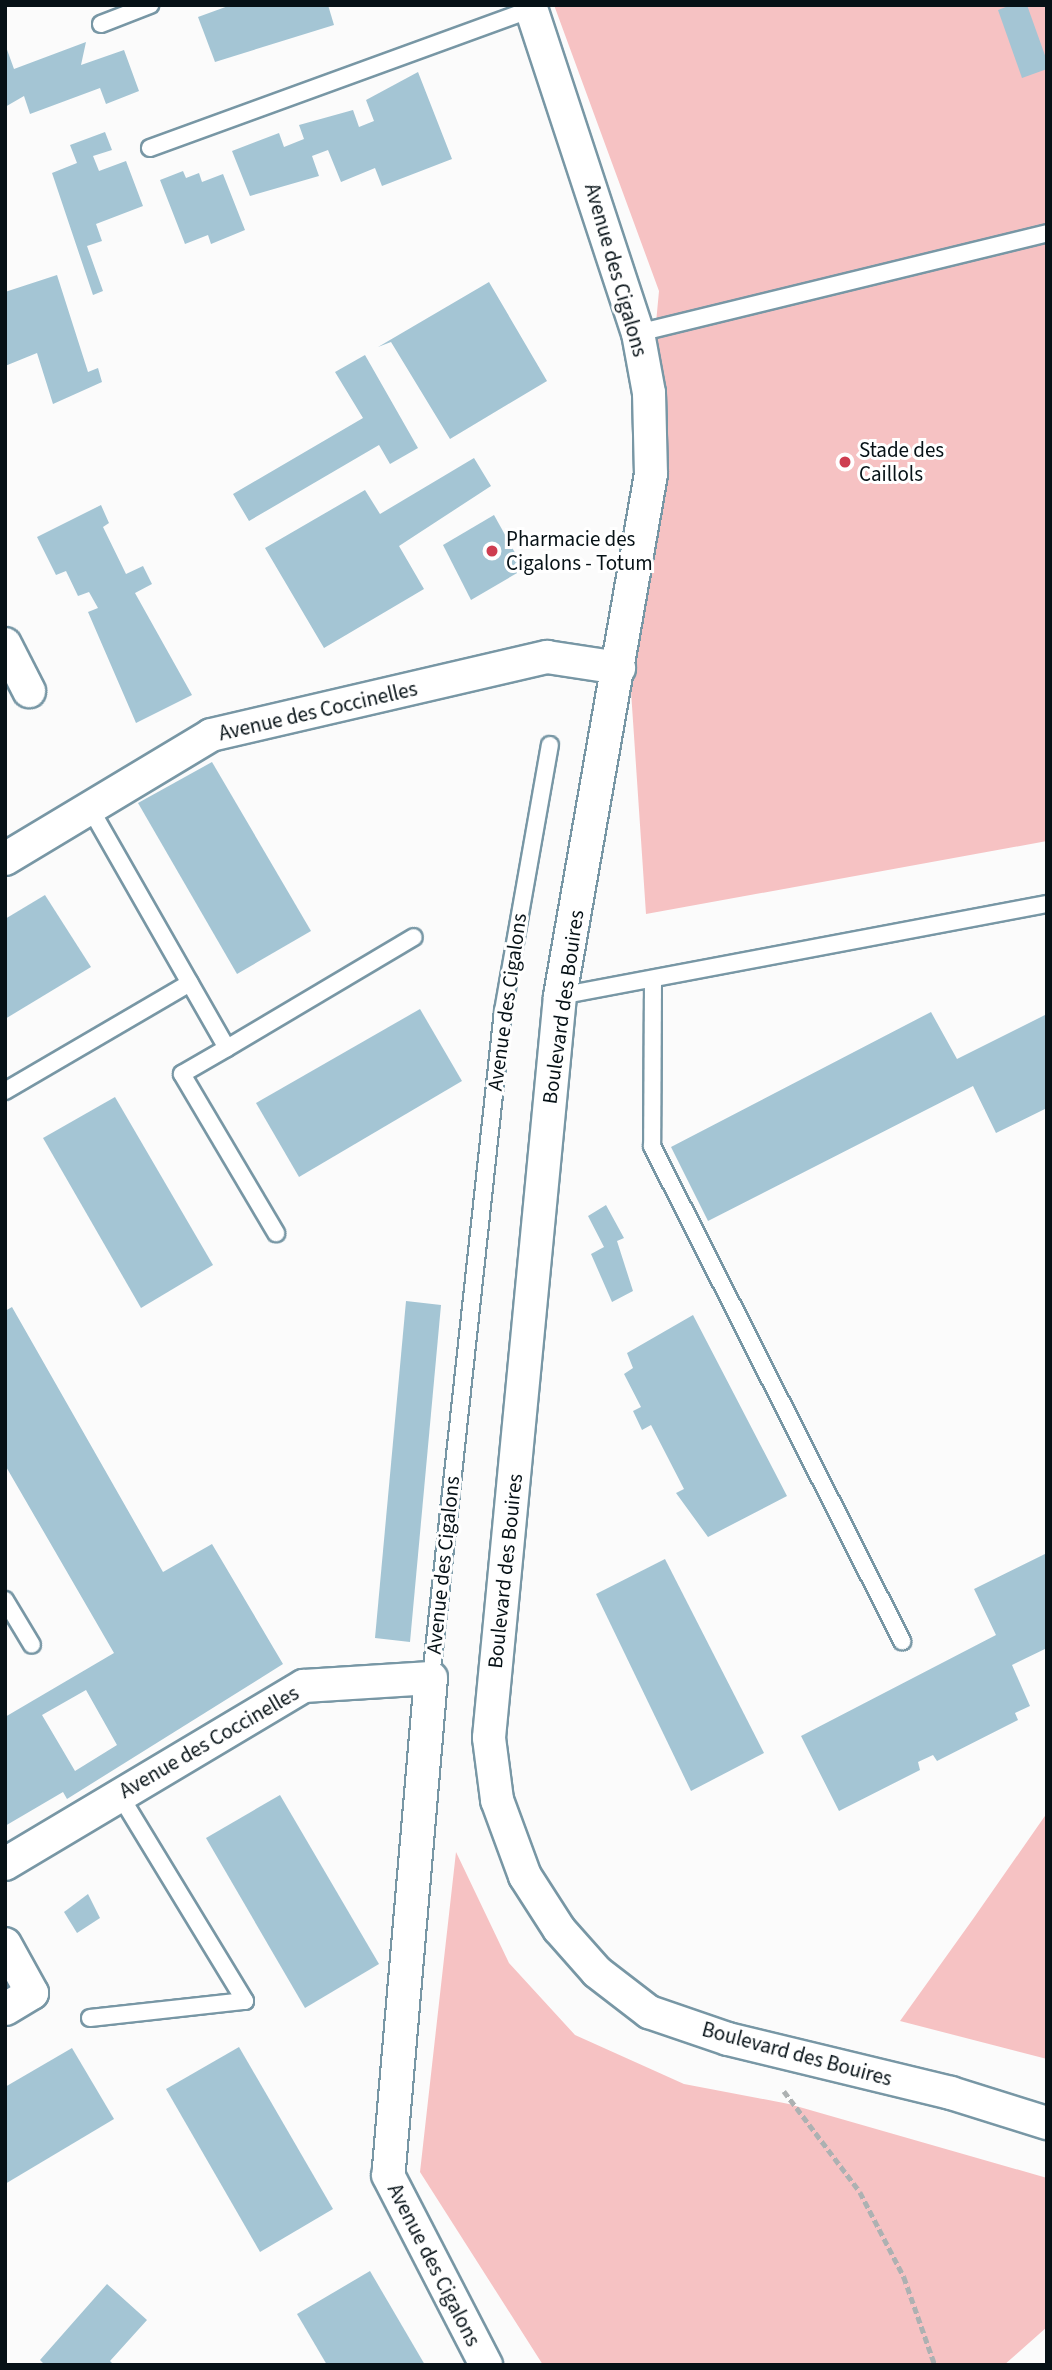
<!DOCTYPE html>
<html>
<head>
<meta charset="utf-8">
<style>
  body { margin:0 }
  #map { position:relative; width:1052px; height:2370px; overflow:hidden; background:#fbfbfb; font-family:"Source Sans 3",sans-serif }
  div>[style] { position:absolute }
  .green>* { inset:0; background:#f6c2c3 }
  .building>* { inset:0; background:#a4c5d4 }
  .path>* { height:4.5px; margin-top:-2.25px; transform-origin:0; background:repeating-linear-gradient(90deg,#adb1b2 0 7px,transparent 0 10.5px) }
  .roads { filter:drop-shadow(2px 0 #7897a5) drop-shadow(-2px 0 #7897a5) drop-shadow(0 2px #7897a5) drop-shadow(0 -2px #7897a5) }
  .lane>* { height:16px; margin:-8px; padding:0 8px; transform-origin:8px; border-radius:8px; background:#fff }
  .street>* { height:32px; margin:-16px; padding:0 16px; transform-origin:16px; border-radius:16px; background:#fff }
  .dots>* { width:19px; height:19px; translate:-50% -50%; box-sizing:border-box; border:4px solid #fff; border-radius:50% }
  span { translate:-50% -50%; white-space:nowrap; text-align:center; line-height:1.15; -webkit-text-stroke:6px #fff; paint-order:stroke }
  .street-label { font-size:21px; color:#061116 }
  .poi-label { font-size:21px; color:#061116 }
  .left { translate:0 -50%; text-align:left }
  .frame { position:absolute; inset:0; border:7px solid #061116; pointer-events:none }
</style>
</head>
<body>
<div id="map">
  <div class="green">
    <i style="clip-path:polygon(554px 5px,1047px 5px,1047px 841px,646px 914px,627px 632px,659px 291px)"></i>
    <i style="clip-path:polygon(1047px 1813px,1047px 2059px,900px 2021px,973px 1919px)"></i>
    <i style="clip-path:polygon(456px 1852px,509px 1963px,575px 2035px,684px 2084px,789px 2104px,1047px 2178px,1047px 2327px,1004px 2365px,543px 2365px,420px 2172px)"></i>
  </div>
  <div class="building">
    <i style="clip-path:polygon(231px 5px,328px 5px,334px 25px,215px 62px,198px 17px)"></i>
    <i style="clip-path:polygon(1011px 5px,1027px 5px,1047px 61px,1047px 69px,1022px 78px,998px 10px)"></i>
    <i style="clip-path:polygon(86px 42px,81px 65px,124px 50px,139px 91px,106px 104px,100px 88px,30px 114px,24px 96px,5px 107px,5px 44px,14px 69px)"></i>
    <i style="clip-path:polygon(418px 72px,452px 159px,382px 186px,375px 168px,341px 182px,328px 150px,312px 156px,319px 176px,250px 196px,232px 151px,279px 133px,284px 147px,304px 139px,299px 125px,353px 110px,359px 127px,374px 121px,366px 100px)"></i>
    <i style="clip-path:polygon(105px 132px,112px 150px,93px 156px,99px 171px,126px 161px,143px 206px,96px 224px,102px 241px,87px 246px,103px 291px,93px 295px,52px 173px,77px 163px,70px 145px)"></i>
    <i style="clip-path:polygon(183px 171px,186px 178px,199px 173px,202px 182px,223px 174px,245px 230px,211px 244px,208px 235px,185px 244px,160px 180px)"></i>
    <i style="clip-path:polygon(57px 275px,88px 372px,98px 368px,102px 382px,53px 404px,37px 353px,5px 366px,5px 292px)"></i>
    <i style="clip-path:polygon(489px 282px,547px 381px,450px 439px,391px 342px,378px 347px)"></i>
    <i style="clip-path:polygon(365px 355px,418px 448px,390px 464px,379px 445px,249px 521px,233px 494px,363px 418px,335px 372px)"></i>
    <i style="clip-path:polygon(474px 458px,491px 486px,399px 546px,424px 589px,324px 648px,265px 548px,365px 490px,380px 514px)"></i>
    <i style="clip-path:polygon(101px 505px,109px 523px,103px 527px,126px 574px,143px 566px,152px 584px,135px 593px,192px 695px,136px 723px,88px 612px,98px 608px,89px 592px,78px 596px,66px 571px,56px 575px,37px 537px)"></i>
    <i style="clip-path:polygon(494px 515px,524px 569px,471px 600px,443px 545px)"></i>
    <i style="clip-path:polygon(212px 762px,311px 931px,237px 974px,138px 803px)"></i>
    <i style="clip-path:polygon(45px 895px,91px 967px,5px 1019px,5px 919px)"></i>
    <i style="clip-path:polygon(420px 1009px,462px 1081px,299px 1177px,256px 1103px)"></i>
    <i style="clip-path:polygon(931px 1012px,957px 1059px,1047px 1014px,1047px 1108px,996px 1133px,973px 1086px,708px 1221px,671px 1147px)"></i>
    <i style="clip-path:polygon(115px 1097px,213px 1265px,141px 1308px,43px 1138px)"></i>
    <i style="clip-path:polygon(606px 1205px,624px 1238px,617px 1241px,633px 1291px,612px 1302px,591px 1254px,604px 1247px,588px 1216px)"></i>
    <i style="clip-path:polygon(406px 1301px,441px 1305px,410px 1642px,375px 1638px)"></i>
    <i style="clip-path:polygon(evenodd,12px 1307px,163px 1572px,212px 1544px,283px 1664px,67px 1799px,63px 1792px,5px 1826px,5px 1717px,114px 1653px,5px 1465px,5px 1311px,12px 1307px,86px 1690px,117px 1745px,75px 1771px,42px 1715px,86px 1690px)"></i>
    <i style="clip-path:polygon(693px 1315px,787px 1496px,708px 1537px,676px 1493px,684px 1489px,651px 1425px,642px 1430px,633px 1411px,641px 1407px,624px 1374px,633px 1368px,627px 1353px)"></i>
    <i style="clip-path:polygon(1047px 1553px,1047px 1648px,1012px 1665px,1030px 1706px,1015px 1713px,1018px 1720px,937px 1761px,933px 1755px,918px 1762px,920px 1770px,839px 1811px,801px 1736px,996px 1635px,974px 1589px)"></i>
    <i style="clip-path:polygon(665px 1559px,764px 1753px,691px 1791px,596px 1594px)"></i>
    <i style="clip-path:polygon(280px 1795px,379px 1964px,305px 2008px,206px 1838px)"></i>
    <i style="clip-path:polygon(88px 1894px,100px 1918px,77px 1933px,64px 1912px)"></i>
    <i style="clip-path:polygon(239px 2047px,333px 2209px,260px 2252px,166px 2089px)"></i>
    <i style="clip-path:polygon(72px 2048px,114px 2119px,5px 2184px,5px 2087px)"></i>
    <i style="clip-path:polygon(370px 2271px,425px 2365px,327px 2365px,297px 2314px)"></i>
    <i style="clip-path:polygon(107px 2284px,147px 2320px,110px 2361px,114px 2365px,45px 2365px,40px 2360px)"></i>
  </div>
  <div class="path">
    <i style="left:784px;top:2091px;width:126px;rotate:53deg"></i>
    <i style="left:860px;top:2192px;width:96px;rotate:62.6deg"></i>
    <i style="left:904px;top:2277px;width:93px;rotate:70.6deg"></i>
  </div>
  <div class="roads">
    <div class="lane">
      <i style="left:101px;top:24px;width:53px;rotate:-21.2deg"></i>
      <i style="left:150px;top:148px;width:407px;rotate:-20deg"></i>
      <i style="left:638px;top:333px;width:421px;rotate:-13.7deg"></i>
      <i style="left:90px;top:808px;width:276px;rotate:60.3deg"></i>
      <i style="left:227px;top:1048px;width:52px;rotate:150deg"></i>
      <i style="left:182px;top:1074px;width:185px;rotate:59.4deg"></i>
      <i style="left:653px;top:981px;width:165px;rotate:90.3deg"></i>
      <i style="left:652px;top:1146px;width:555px;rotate:63.2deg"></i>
      <i style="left:560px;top:996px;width:496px;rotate:-10.7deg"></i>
      <i style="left:227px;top:1048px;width:217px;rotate:-30.7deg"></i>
      <i style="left:5px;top:1091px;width:214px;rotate:-30.3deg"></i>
      <i style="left:5px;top:1600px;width:52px;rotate:59deg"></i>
      <i style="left:431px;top:1678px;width:671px;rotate:-83.84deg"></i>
      <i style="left:503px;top:1011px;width:270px;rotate:-80deg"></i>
      <i style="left:90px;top:2018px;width:156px;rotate:-6.3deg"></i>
      <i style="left:245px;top:2001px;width:242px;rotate:-121.3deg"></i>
    </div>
    <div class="street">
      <i style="left:530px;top:5px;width:345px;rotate:71.8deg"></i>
      <i style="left:638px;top:333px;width:61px;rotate:79.6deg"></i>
      <i style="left:649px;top:393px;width:81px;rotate:88.6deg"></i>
      <i style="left:651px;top:474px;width:530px;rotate:99.89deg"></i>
      <i style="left:560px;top:996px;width:745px;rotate:95.47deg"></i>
      <i style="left:489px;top:1738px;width:63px;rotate:82.6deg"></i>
      <i style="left:497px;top:1800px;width:81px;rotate:69.8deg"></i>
      <i style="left:525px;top:1876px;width:63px;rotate:57.3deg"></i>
      <i style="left:559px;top:1929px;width:57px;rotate:48.5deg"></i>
      <i style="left:597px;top:1972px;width:66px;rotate:37.6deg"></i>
      <i style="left:649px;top:2012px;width:83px;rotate:18.9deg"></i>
      <i style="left:728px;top:2039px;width:229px;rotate:13.6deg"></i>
      <i style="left:951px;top:2093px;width:101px;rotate:17.4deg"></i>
      <i style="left:5px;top:644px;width:53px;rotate:62.9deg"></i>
      <i style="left:5px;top:859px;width:240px;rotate:-31deg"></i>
      <i style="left:211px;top:735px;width:345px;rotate:-13.1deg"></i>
      <i style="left:547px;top:657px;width:73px;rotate:8.7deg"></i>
      <i style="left:5px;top:1864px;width:348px;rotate:-30.8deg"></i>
      <i style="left:304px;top:1686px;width:127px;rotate:-3.6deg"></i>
      <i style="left:431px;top:1678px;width:499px;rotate:94.9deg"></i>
      <i style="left:388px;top:2175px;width:214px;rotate:62.7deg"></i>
      <i style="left:5px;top:1944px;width:56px;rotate:61.1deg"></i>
      <i style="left:32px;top:1993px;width:31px;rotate:149deg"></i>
    </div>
  </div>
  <div class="dots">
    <i style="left:845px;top:462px;background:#ce3d50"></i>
    <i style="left:492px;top:551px;background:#ce3d50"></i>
  </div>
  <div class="street-label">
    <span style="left:616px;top:270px;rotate:74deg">Avenue des Cigalons</span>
    <span style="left:318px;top:711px;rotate:-13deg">Avenue des Coccinelles</span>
    <span style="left:507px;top:1002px;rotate:-82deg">Avenue des Cigalons</span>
    <span style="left:563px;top:1007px;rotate:-82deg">Boulevard des Bouires</span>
    <span style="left:443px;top:1565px;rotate:-84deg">Avenue des Cigalons</span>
    <span style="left:505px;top:1571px;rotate:-84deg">Boulevard des Bouires</span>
    <span style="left:209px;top:1742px;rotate:-30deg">Avenue des Coccinelles</span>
    <span style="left:797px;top:2054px;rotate:15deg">Boulevard des Bouires</span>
    <span style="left:434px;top:2265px;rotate:63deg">Avenue des Cigalons</span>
  </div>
  <div class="poi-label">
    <span class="left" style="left:859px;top:462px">Stade des<br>Caillols</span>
    <span class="left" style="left:506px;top:551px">Pharmacie des<br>Cigalons - Totum</span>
  </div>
  <div class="frame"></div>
</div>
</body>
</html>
